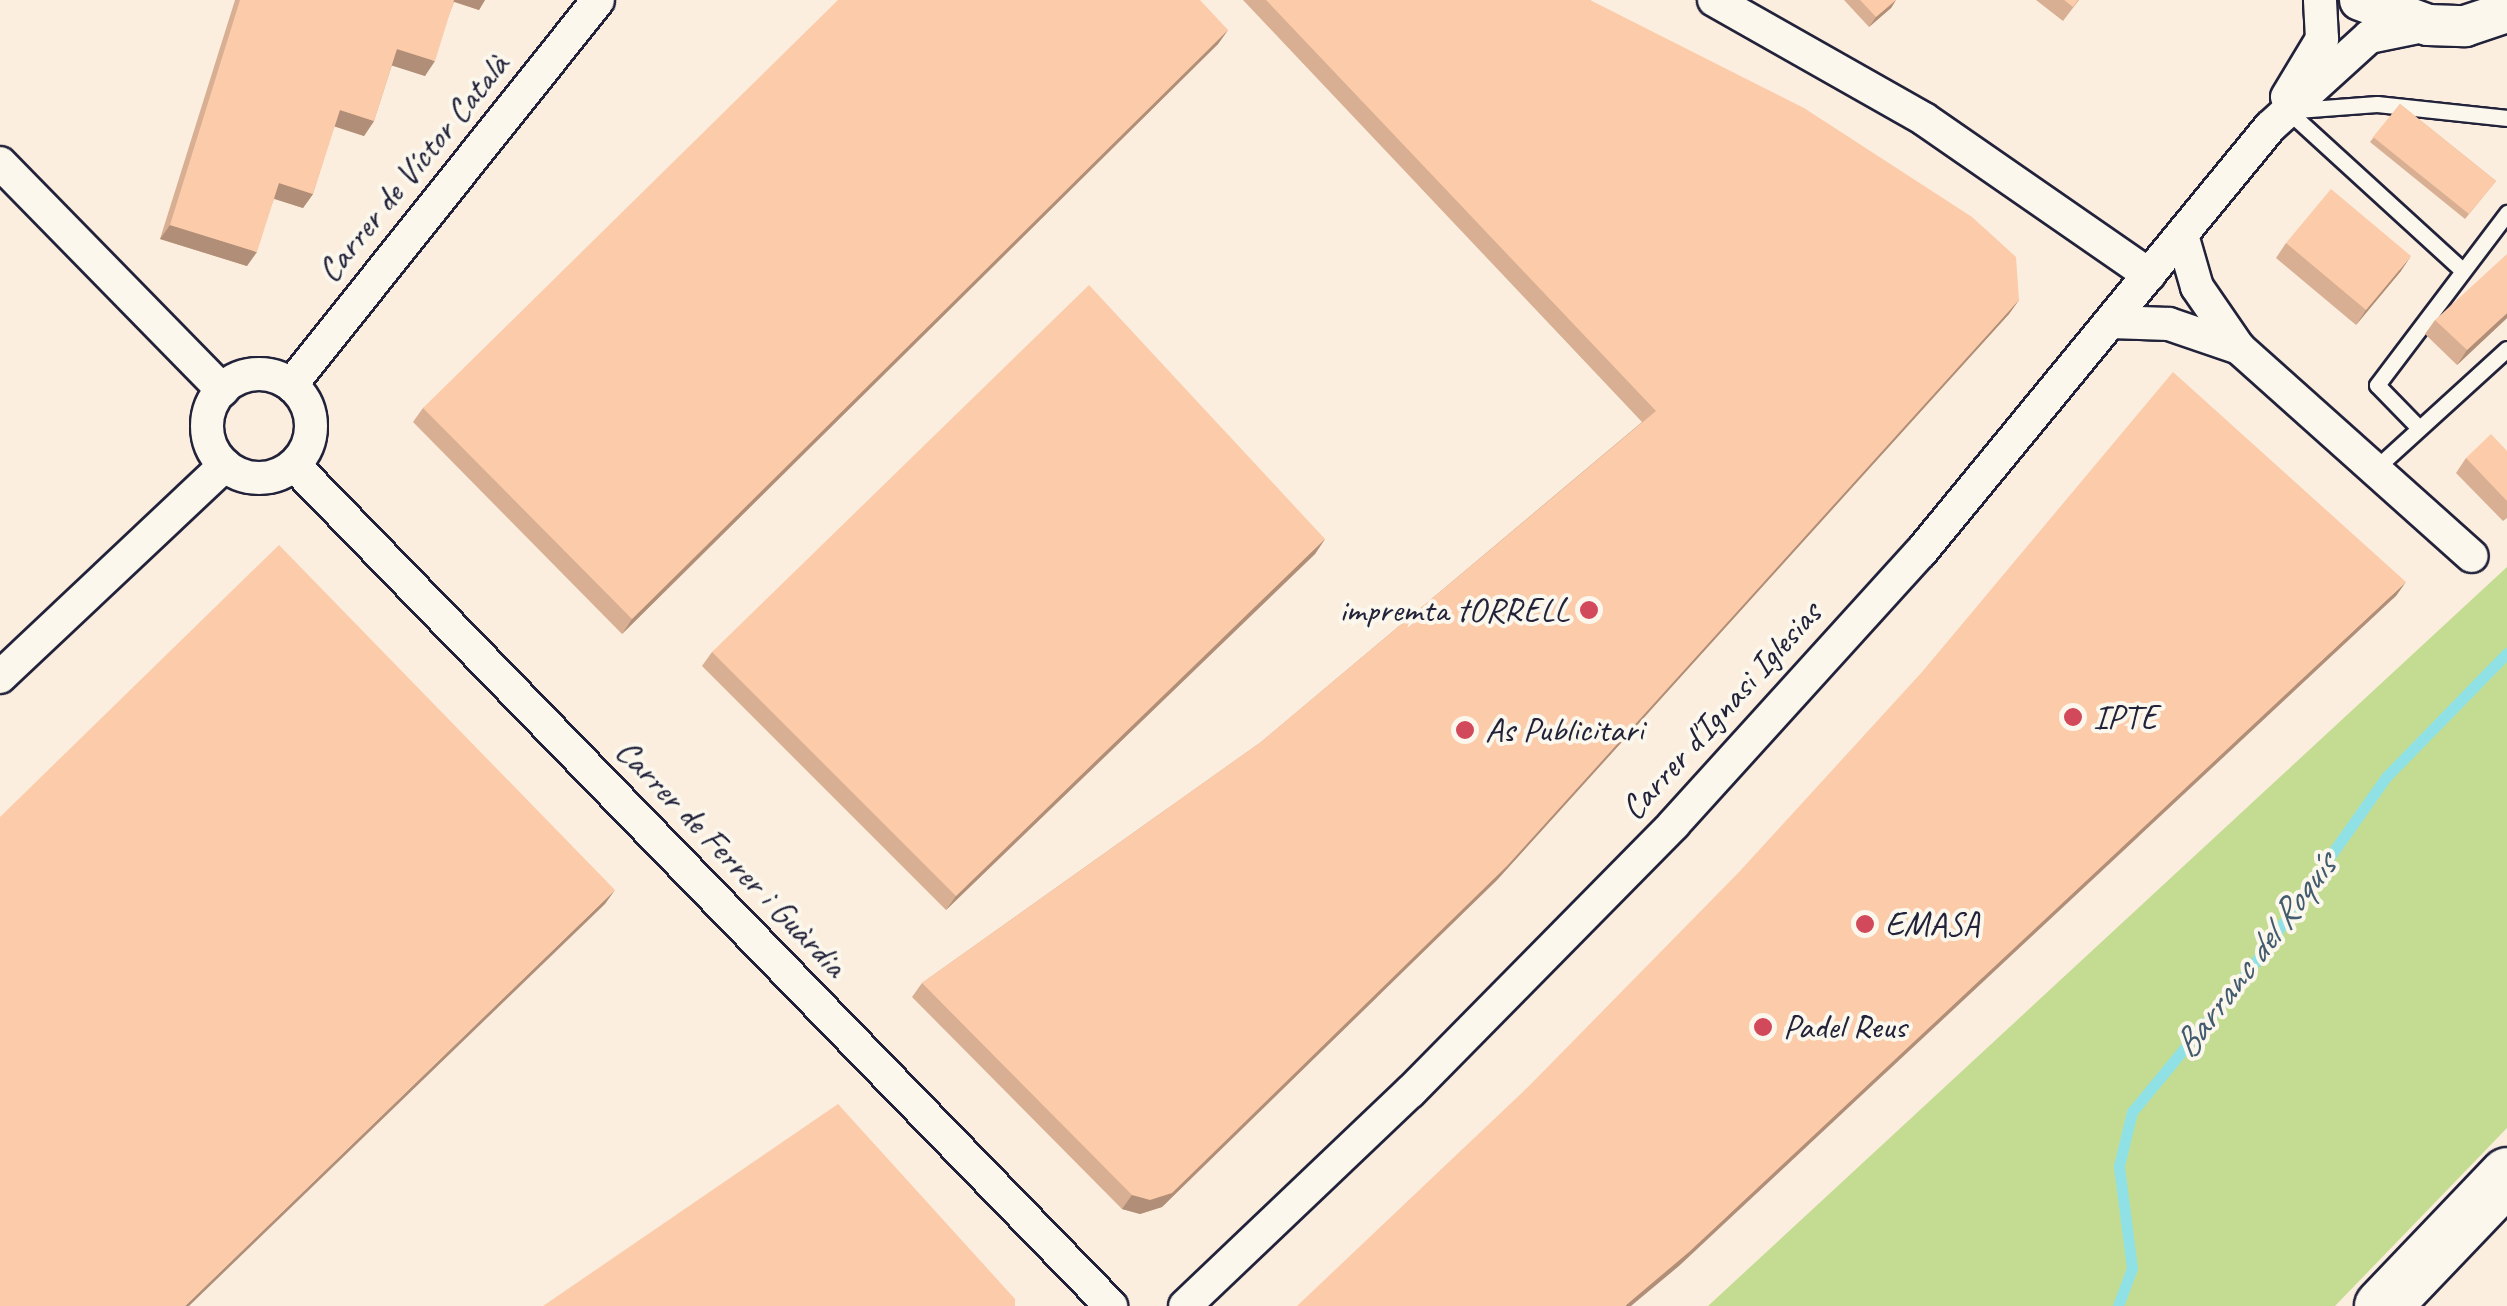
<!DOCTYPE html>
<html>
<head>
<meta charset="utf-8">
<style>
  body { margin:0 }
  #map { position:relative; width:2507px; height:1306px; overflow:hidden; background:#fbeedf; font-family:Caveat,sans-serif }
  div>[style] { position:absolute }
  .green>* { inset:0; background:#c4dc92 }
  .stream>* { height:11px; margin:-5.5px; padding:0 5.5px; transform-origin:5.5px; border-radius:5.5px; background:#8fe1e6 }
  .roads { filter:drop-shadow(2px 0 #22223b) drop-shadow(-2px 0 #22223b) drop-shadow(0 2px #22223b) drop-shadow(0 -2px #22223b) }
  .service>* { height:15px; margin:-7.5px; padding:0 7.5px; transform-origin:7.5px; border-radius:7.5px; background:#fbf7ec }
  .minor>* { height:32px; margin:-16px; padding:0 16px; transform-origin:16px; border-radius:16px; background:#fbf7ec }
  .minor>.ring { margin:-16px; padding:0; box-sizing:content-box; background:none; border:32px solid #fbf7ec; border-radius:50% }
  .tertiary>* { height:40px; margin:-20px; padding:0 20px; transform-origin:20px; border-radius:20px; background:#fbf7ec }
  .motorway>* { height:55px; margin:-27.5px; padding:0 27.5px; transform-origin:27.5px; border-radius:27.5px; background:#fbf7ec }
  .wall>* { inset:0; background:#d8af92 }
  .shaded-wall>* { inset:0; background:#b08e77 }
  .building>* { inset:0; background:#fbcbaa }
  .dots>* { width:28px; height:28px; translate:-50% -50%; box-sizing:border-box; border:5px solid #fbf7ec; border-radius:50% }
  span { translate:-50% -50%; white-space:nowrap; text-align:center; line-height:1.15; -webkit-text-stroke:8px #fbf7ec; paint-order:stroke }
  .street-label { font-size:35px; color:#22223b }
  .poi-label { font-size:35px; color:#22223b }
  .right { translate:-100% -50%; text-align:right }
  .left { translate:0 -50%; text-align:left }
  .water-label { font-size:38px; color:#435b6e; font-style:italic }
</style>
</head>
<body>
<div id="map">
  <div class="green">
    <i style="clip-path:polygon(2507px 567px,2507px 1128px,2335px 1306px,1708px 1306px)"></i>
  </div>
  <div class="stream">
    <i style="left:2118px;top:1306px;width:40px;rotate:-69.8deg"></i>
    <i style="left:2132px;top:1268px;width:103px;rotate:-97.3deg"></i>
    <i style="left:2119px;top:1166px;width:56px;rotate:-76.5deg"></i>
    <i style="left:2132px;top:1112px;width:197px;rotate:-50.6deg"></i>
    <i style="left:2257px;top:960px;width:225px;rotate:-54.8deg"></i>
    <i style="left:2387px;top:776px;width:172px;rotate:-45.7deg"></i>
  </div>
  <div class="roads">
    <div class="service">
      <i style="left:2297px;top:110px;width:80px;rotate:-4.3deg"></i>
      <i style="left:2377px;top:104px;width:131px;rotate:6.1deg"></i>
      <i style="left:2288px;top:111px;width:236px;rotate:42.4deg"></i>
      <i style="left:2419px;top:428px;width:60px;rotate:-134.3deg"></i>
      <i style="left:2377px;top:385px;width:216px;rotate:-52.9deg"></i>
      <i style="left:2376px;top:468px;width:177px;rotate:-42.3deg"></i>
    </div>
    <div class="minor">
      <i style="left:1714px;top:0;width:241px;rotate:29.5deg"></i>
      <i style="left:1924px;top:119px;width:274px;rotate:34.7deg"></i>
      <i style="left:2287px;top:97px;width:68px;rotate:-58.9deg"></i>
      <i style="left:2322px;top:39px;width:39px;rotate:-93deg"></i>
      <i style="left:0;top:163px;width:318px;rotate:45.6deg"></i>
      <i style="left:2182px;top:235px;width:54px;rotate:73.9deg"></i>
      <i style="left:2197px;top:287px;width:74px;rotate:55.5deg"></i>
      <i style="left:2239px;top:348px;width:312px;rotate:41.8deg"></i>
      <i style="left:2111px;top:322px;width:58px;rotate:2deg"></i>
      <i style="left:2169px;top:324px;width:74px;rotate:18.9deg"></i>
      <i class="ring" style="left:207px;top:374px;width:72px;height:72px"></i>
      <i style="left:291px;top:385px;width:492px;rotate:-51.4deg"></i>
      <i style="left:294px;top:465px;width:1173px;rotate:45.83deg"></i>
      <i style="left:0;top:677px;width:309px;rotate:-43.3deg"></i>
      <i style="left:1185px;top:1306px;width:311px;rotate:-43.6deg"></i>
      <i style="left:1410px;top:1092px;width:376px;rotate:-45.4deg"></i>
      <i style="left:1674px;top:824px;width:367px;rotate:-47.8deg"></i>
      <i style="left:1921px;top:552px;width:550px;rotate:-50.61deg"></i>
      <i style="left:2270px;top:127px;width:134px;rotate:-42.3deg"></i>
      <i style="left:2369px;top:37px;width:60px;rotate:-11.5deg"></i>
    </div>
    <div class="tertiary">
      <i style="left:2360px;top:0;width:72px;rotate:20.2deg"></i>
      <i style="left:2428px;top:25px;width:37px;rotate:2deg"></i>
      <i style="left:2465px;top:26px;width:44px;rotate:-18.4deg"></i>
    </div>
    <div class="motorway">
      <i style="left:2382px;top:1306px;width:181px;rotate:-46.3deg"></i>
    </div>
  </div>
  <div class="wall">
    <i style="clip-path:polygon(235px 0,485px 0,479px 10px,454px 2px,425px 76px,392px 65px,374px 121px,364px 136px,334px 126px,313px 194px,303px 208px,274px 199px,247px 266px,160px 239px)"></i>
    <i style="clip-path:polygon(1243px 0,1590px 0,2019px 300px,2009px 314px,1497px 880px,1162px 1207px,1140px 1214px,1122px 1209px,912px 997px,922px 983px,1261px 742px,1642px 422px)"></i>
    <i style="clip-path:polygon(1844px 0,1896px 0,1891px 8px,1869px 27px)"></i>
    <i style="clip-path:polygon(2036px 0,2079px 0,2063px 21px)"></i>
    <i style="clip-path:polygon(1228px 30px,1218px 44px,622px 634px,413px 422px,423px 408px)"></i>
    <i style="clip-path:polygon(2400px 104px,2496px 181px,2465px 219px,2370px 142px)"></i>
    <i style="clip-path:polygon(2286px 243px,2401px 271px,2356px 325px,2276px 258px)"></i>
    <i style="clip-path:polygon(2507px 318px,2457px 365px,2425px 334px,2435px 320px)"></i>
    <i style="clip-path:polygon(2507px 451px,2507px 518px,2503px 521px,2456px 473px,2466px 458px)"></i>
    <i style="clip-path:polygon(1325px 539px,1315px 554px,946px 910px,702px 666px,712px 652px)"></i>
  </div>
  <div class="shaded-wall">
    <i style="clip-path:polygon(449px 0,485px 0,479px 10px)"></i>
    <i style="clip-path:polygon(1896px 0,1891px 8px,1869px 27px,1876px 17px)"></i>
    <i style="clip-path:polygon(1228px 30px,1218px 44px,622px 634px,632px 619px)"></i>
    <i style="clip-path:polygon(397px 49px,435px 61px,425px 76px,387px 64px)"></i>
    <i style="clip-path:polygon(340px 110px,374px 121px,364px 136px,330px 125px)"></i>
    <i style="clip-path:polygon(279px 183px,313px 194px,303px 208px,269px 197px)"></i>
    <i style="clip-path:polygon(170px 225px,257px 252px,247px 266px,160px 239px)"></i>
    <i style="clip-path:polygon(2411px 256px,2401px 271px,2356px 325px,2366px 310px)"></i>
    <i style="clip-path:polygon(2019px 300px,2009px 314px,1497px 880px,1162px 1207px,1140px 1214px,1122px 1209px,1132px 1195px)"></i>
    <i style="clip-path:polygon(2507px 313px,2507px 318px,2457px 365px,2467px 350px)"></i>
    <i style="clip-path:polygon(1325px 539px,1315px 554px,946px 910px,956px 896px)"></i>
    <i style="clip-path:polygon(2406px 582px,2396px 596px,1679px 1266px,1631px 1306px,1625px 1306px)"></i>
    <i style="clip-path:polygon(615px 890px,605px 904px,189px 1306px,185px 1306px)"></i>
  </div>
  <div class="building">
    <i style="clip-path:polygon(240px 0,454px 0,435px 61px,397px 49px,374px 121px,340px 110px,313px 194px,279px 183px,257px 252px,170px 225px)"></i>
    <i style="clip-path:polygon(838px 0,1200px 0,1228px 30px,632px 619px,423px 408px)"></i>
    <i style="clip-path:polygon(1266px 0,1590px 0,1804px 108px,1972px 217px,2016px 257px,2019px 300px,1507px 866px,1172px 1193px,1150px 1200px,1132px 1195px,922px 983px,1261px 742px,1656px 411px)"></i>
    <i style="clip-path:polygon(1860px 0,1896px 0,1876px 17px)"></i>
    <i style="clip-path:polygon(2064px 0,2078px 0,2073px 7px)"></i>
    <i style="clip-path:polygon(2400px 104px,2496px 181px,2469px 214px,2373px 137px)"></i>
    <i style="clip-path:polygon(2331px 189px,2411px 256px,2366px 310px,2286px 243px)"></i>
    <i style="clip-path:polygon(2507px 254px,2507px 313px,2467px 350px,2435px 320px)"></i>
    <i style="clip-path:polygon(1089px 285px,1325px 539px,956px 896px,712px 652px)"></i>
    <i style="clip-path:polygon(2173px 372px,2406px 582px,1689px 1252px,1625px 1306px,1297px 1306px,1528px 1087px,1740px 871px,1922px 672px)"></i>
    <i style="clip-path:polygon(2491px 434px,2507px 451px,2507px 501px,2466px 458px)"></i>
    <i style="clip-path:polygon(279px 545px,615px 890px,185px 1306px,0 1306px,0 817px)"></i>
    <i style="clip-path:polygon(838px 1104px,1015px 1299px,1015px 1306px,543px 1306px)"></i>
  </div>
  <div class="dots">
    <i style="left:1589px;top:610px;background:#d1495b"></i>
    <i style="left:2073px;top:717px;background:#d1495b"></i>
    <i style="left:1465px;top:730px;background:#d1495b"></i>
    <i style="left:1865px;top:924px;background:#d1495b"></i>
    <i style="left:1763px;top:1027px;background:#d1495b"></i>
  </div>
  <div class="street-label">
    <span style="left:413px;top:168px;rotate:-51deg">Carrer de Víctor Català</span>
    <span style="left:1721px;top:711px;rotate:-48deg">Carrer d'Ignasi Iglesias</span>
    <span style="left:731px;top:858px;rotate:46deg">Carrer de Ferrer i Guàrdia</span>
  </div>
  <div class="poi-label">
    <span class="right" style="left:1569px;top:610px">impremta tORRELL</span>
    <span class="left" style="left:2093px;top:717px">IPTE</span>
    <span class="left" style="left:1485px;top:730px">As Publicitari</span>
    <span class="left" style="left:1885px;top:924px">EMASA</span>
    <span class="left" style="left:1783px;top:1027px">Padel Reus</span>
  </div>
  <div class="water-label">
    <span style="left:2254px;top:956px;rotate:-53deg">Barranc del Roquís</span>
  </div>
</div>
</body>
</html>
